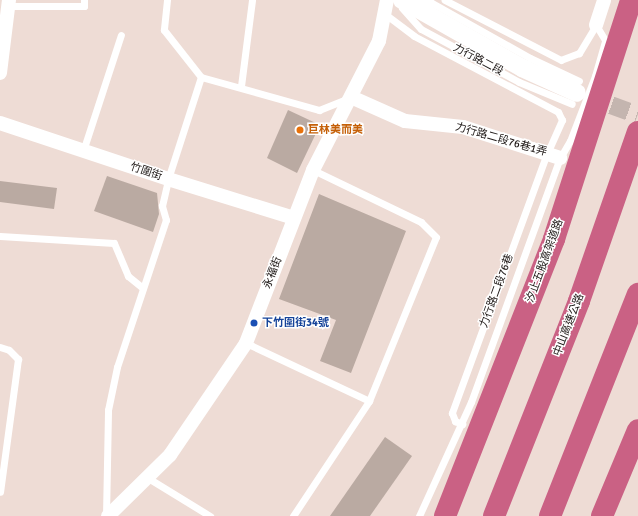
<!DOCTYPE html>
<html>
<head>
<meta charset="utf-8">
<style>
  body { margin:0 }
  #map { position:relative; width:638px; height:516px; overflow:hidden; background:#eedcd5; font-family:Signika,"Noto Sans TC",sans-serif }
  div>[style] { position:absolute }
  .building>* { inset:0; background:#baaaa2 }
  .tertiary-tunnel>* { height:18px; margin-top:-9px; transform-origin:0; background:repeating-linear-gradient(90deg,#c4b5af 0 18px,transparent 0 27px) }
  .service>* { height:7px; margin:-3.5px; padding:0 3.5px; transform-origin:3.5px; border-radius:3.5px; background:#fff }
  .minor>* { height:14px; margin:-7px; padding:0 7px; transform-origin:7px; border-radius:7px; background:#fff }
  .tertiary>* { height:18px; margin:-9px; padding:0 9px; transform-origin:9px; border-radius:9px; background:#fff }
  .motorway>* { height:22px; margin:-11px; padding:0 11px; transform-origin:11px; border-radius:11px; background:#ca6184 }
  .dots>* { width:11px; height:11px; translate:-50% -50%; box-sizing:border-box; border:2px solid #fff; border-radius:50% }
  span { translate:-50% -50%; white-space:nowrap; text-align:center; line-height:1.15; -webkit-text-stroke:3px #fff; paint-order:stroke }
  .street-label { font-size:11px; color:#1e1816 }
  .food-label { font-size:11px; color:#c56008; font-weight:700 }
  .left { translate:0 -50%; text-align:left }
  .transit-label { font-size:11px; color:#164399; font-weight:700 }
</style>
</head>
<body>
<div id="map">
  <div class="building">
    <i style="clip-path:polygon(288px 110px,320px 125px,297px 173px,267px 158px)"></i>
    <i style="clip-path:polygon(107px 176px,157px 193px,159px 214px,153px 232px,94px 211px)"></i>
    <i style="clip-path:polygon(0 181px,57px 188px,54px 209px,0 202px)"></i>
    <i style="clip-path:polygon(319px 194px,406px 231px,351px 373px,320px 361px,336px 320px,279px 299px)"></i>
    <i style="clip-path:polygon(385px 437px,412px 456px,370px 516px,330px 516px)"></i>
  </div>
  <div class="tertiary-tunnel">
    <i style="left:586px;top:96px;width:55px;rotate:20.1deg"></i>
  </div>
  <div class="service">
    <i style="left:167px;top:0;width:30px;rotate:96deg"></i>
    <i style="left:164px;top:30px;width:60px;rotate:51.8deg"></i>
    <i style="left:201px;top:77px;width:123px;rotate:15.6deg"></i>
    <i style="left:319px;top:110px;width:31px;rotate:-22deg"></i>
    <i style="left:422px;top:0;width:10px;rotate:17deg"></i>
    <i style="left:432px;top:3px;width:112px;rotate:29.3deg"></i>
    <i style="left:530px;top:58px;width:54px;rotate:25.1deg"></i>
    <i style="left:8px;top:6px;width:76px"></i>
    <i style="left:84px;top:6px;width:6px;rotate:-90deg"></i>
    <i style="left:402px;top:8px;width:28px;rotate:48deg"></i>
    <i style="left:421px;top:29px;width:111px;rotate:28.4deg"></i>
    <i style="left:519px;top:82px;width:57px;rotate:22.5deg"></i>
    <i style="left:385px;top:14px;width:36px;rotate:37deg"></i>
    <i style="left:414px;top:36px;width:163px;rotate:27.8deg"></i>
    <i style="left:558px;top:112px;width:9px;rotate:63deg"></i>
    <i style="left:562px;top:120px;width:36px;rotate:114deg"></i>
    <i style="left:547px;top:153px;width:277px;rotate:110.1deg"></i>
    <i style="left:452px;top:413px;width:9px;rotate:69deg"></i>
    <i style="left:455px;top:421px;width:8px;rotate:23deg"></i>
    <i style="left:241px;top:86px;width:87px;rotate:-82.7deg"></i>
    <i style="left:83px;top:151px;width:122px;rotate:-71.9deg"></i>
    <i style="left:0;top:236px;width:114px;rotate:3.5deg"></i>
    <i style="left:114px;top:243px;width:36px;rotate:67deg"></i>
    <i style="left:128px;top:276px;width:19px;rotate:39deg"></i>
    <i style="left:246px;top:343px;width:136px;rotate:25.2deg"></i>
    <i style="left:0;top:347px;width:9px;rotate:18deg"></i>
    <i style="left:9px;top:350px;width:13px;rotate:45deg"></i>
    <i style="left:18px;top:359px;width:134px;rotate:97.7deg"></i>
    <i style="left:148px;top:478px;width:73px;rotate:31.5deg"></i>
    <i style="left:106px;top:516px;width:106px;rotate:-88.9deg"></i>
    <i style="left:108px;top:410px;width:44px;rotate:-78.2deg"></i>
    <i style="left:117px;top:367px;width:155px;rotate:-71.6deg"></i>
    <i style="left:166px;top:220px;width:15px;rotate:-106deg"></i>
    <i style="left:162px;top:206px;width:28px;rotate:-77deg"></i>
    <i style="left:168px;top:179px;width:107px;rotate:-72.1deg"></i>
    <i style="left:293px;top:516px;width:138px;rotate:-56.5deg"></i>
    <i style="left:369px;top:401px;width:177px;rotate:-67.8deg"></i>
    <i style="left:436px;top:237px;width:21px;rotate:-135deg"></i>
    <i style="left:421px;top:222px;width:120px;rotate:-154.3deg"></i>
    <i style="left:419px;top:516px;width:125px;rotate:-65.5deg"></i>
    <i style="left:471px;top:402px;width:260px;rotate:-70deg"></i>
    <i style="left:560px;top:158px;width:20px;rotate:-60deg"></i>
    <i style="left:570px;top:141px;width:70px;rotate:-69deg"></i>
    <i style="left:595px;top:76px;width:37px;rotate:-74deg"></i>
    <i style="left:605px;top:40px;width:17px;rotate:-121deg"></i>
    <i style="left:596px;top:25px;width:33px;rotate:121deg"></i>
    <i style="left:579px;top:53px;width:19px;rotate:159deg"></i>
    <i style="left:561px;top:60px;width:131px;rotate:-152.7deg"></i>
  </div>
  <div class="minor">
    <i style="left:596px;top:25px;width:26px;rotate:-72deg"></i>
    <i style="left:0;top:73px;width:74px;rotate:-83deg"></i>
    <i style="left:351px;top:97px;width:59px;rotate:24deg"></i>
    <i style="left:405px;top:121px;width:58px;rotate:5.9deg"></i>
    <i style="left:463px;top:127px;width:102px;rotate:17.7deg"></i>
    <i style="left:0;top:123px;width:177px;rotate:18.4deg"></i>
    <i style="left:168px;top:179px;width:132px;rotate:17.2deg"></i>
    <i style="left:108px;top:516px;width:87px;rotate:-44.5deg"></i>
    <i style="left:170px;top:455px;width:135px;rotate:-55.8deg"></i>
    <i style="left:246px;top:343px;width:186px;rotate:-68.8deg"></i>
    <i style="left:313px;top:170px;width:145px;rotate:-62.9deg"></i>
    <i style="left:379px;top:41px;width:42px;rotate:-79deg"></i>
  </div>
  <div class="tertiary">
    <i style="left:402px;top:0;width:138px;rotate:29.5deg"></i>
    <i style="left:522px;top:68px;width:60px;rotate:24.4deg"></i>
  </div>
  <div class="motorway">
    <i style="left:445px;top:516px;width:298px;rotate:-68.5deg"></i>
    <i style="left:554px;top:239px;width:251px;rotate:-72.1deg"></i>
    <i style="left:494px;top:516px;width:231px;rotate:-68.4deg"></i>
    <i style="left:579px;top:301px;width:179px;rotate:-70.8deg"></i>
    <i style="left:550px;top:516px;width:239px;rotate:-68.4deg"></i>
    <i style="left:602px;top:516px;width:93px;rotate:-67.3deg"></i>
  </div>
  <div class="dots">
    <i style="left:300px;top:130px;background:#e8710a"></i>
    <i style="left:254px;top:323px;background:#1a4fb4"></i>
  </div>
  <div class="street-label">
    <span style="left:478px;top:60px;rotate:28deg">力行路二段</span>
    <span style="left:501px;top:140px;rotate:16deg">力行路二段76巷1弄</span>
    <span style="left:146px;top:172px;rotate:19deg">竹圍街</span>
    <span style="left:545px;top:261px;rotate:-70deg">汐止五股高架道路</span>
    <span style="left:273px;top:273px;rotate:-69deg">永福街</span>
    <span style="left:497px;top:291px;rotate:-70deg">力行路二段76巷</span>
    <span style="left:569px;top:325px;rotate:-69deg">中山高速公路</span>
  </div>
  <div class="food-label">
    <span class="left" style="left:308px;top:130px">巨林美而美</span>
  </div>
  <div class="transit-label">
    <span class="left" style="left:262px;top:323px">下竹圍街34號</span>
  </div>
</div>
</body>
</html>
